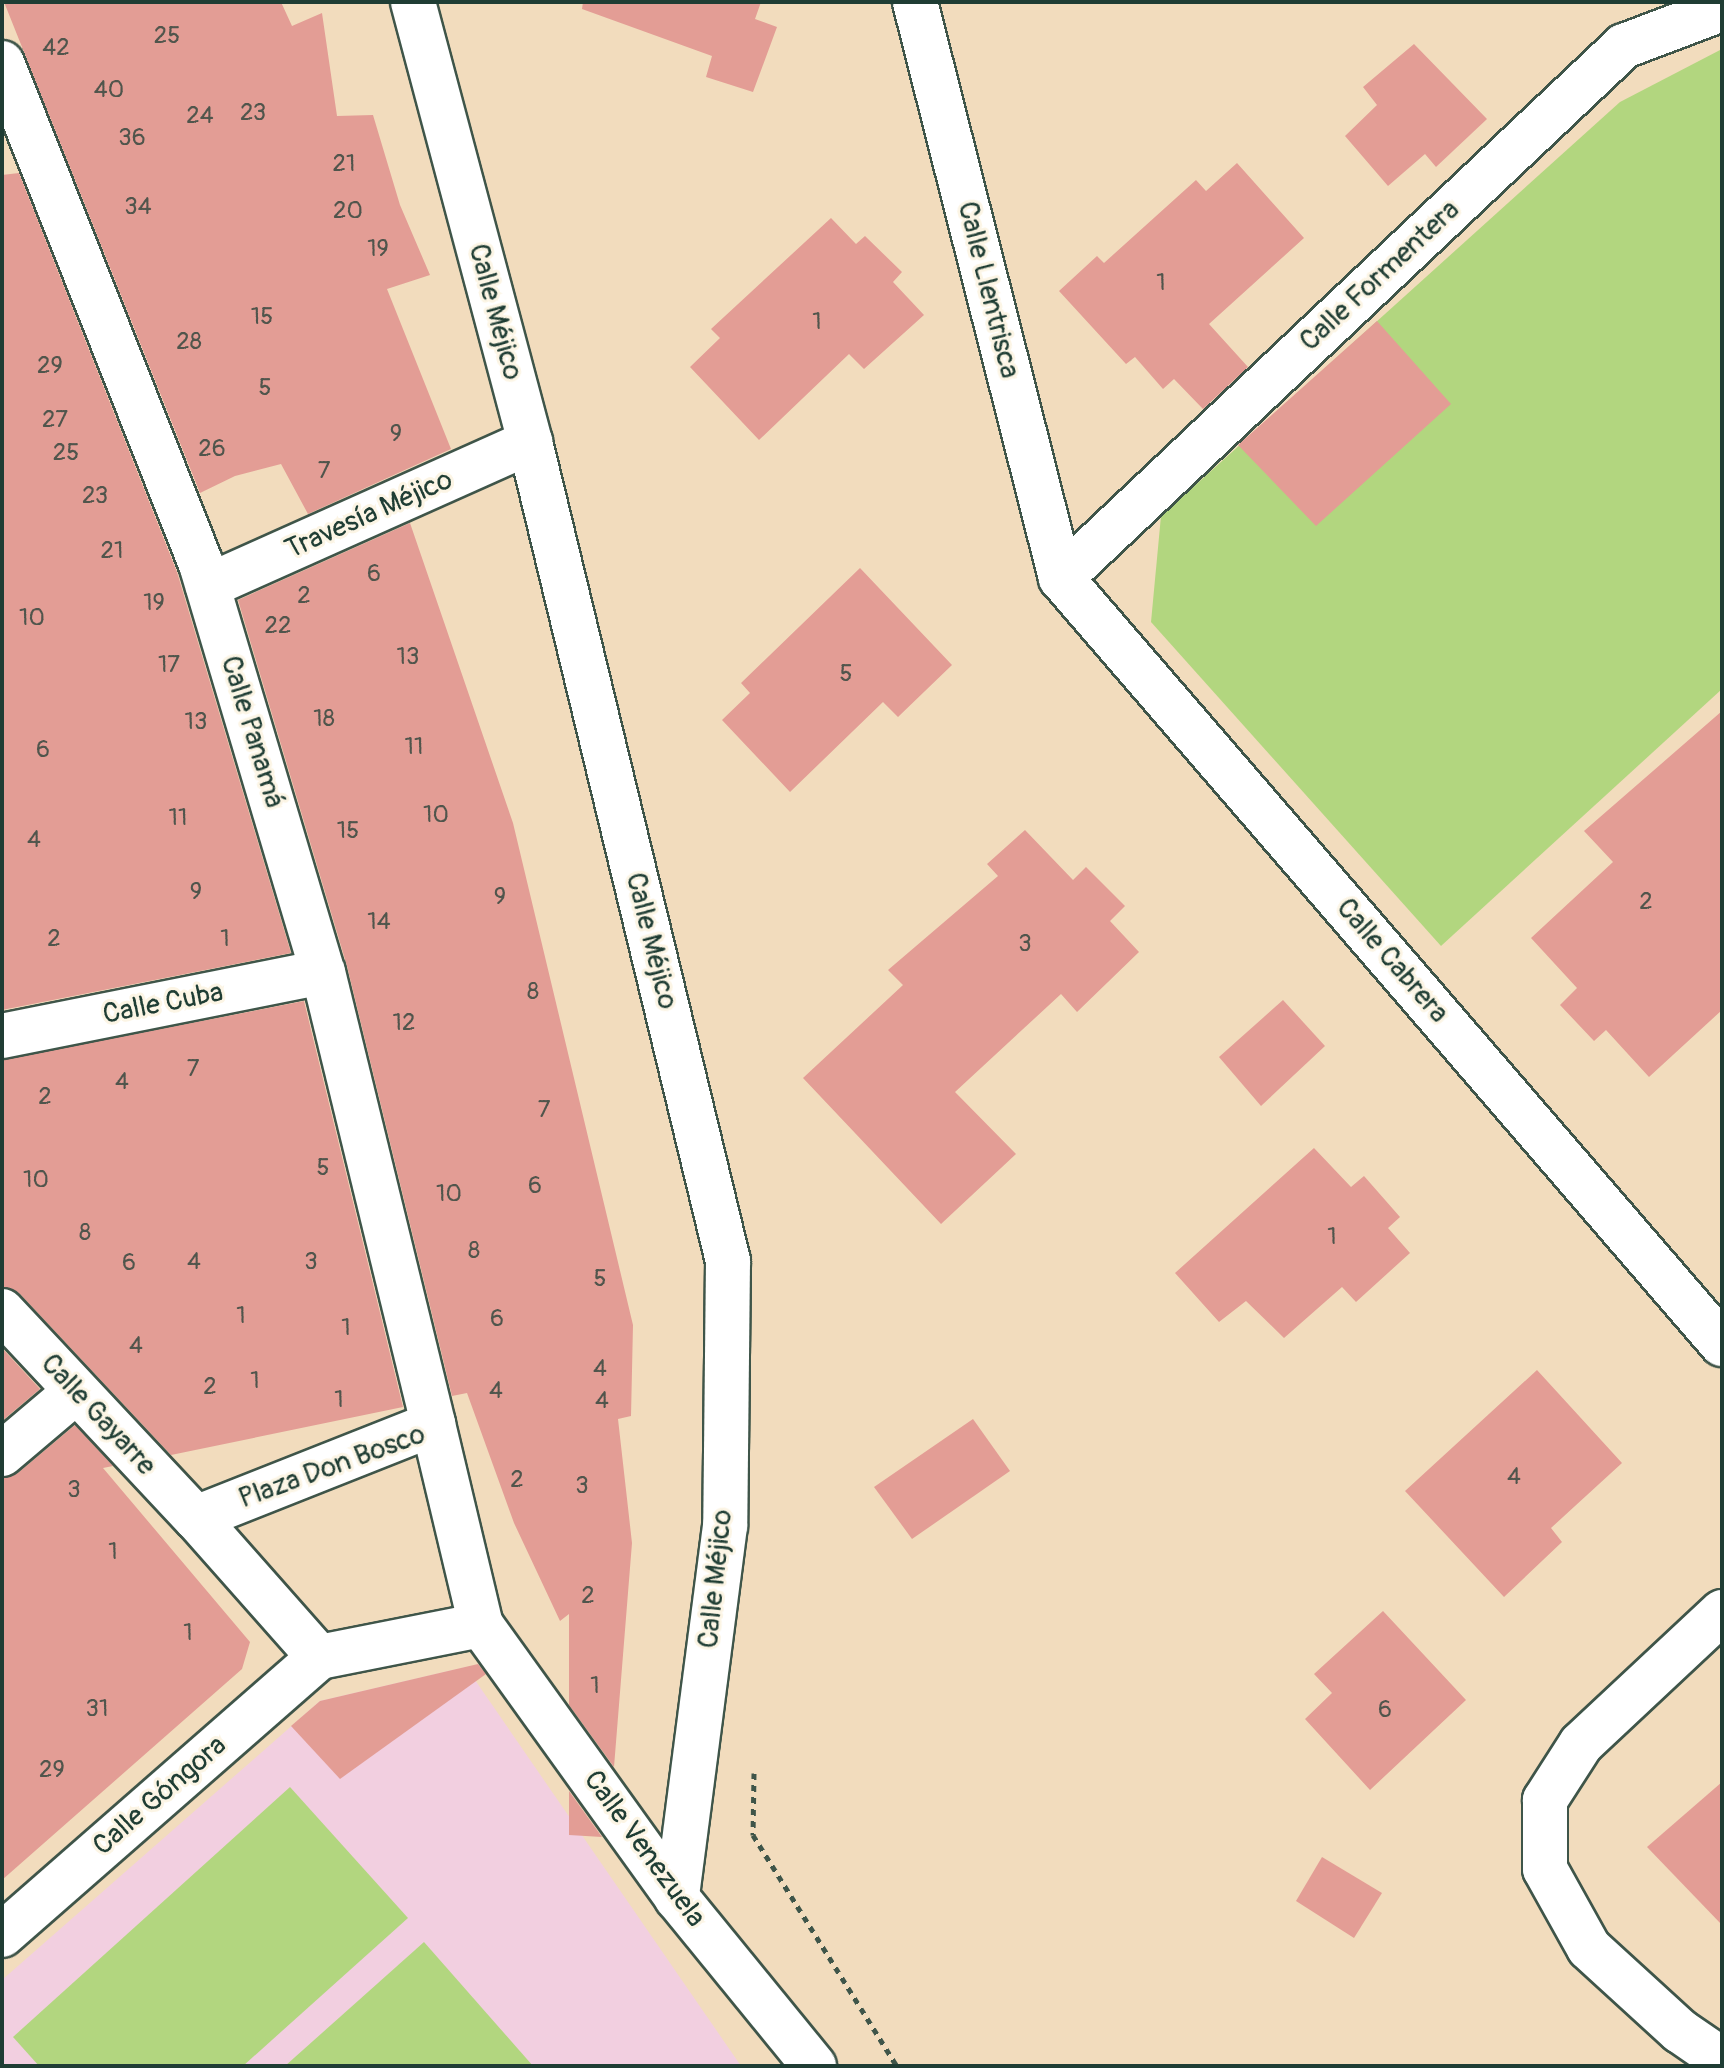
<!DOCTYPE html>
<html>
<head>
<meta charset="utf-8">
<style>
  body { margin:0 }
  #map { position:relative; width:1724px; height:2068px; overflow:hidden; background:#f2dcbd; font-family:Pangolin,sans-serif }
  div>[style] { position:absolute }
  .built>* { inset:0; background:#f2cfe0 }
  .green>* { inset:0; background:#b2d67f }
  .building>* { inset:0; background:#e39d95 }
  .path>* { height:5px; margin-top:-2.5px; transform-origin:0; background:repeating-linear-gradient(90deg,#3f5549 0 6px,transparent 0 12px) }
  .roads { filter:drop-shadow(2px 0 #3f5549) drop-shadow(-2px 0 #3f5549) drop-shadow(0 2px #3f5549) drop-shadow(0 -2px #3f5549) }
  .minor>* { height:44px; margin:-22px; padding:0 22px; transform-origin:22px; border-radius:22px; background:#fff }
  span { translate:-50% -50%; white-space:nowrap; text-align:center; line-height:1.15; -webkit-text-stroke:6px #fcf5e5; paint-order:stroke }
  .number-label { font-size:24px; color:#50554c }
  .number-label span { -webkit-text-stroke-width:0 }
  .street-label { font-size:28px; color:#1f3d34 }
  .frame { position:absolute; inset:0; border:4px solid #1f3d34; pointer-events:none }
</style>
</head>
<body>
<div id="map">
  <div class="built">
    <i style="clip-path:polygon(466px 1667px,741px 2066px,2px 2066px,2px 1980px,320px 1701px)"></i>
  </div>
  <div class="green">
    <i style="clip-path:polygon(1722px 49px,1722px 689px,1441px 946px,1151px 622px,1161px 516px,1620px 102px)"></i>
    <i style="clip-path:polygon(290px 1787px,408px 1918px,243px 2066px,39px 2066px,13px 2037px)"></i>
    <i style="clip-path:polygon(424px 1942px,533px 2066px,285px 2066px)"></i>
  </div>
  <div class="building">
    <i style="clip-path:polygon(4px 2px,281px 2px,292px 26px,322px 13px,337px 116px,373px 115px,400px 205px,430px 275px,387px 289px,451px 449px,308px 514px,281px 464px,235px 476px,200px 493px)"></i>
    <i style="clip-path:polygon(583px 2px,761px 2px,755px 19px,777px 27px,753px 92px,706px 77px,712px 56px,582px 9px)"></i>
    <i style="clip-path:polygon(1414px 44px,1487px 119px,1436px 167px,1425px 154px,1388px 186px,1345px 136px,1377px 105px,1363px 87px)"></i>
    <i style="clip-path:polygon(1237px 163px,1304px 238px,1209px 324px,1248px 367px,1203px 409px,1174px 379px,1163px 389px,1135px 357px,1126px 364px,1059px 291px,1097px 256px,1104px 263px,1196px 180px,1206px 191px)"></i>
    <i style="clip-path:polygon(19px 173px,177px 572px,291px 953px,2px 1010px,2px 175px)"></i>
    <i style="clip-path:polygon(831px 218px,856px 244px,865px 236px,902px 272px,893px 282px,924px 315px,864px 369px,849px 354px,759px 440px,690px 367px,720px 338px,711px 329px)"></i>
    <i style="clip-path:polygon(1377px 321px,1451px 404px,1316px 526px,1238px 445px)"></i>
    <i style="clip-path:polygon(410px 523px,513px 823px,633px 1325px,631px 1416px,618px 1419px,632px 1543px,614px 1767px,569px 1705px,569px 1614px,560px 1621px,514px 1523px,467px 1393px,452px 1396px,347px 966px,238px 600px)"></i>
    <i style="clip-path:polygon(860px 568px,952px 665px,898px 717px,883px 702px,790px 792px,722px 720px,750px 693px,741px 683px)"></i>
    <i style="clip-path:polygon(1722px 711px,1722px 1010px,1649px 1077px,1606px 1030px,1594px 1041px,1560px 1005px,1577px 988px,1531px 938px,1613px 862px,1584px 831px)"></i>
    <i style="clip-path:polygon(1025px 830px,1073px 880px,1086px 867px,1125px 906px,1110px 921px,1139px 952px,1077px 1012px,1061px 994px,955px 1092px,1016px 1154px,941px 1224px,803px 1078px,903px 985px,888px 970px,998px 876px,987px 864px)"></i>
    <i style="clip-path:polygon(1283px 1000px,1325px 1046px,1261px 1106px,1219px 1057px)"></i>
    <i style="clip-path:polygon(304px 1001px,403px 1407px,171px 1455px,20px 1294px,2px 1287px,2px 1060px)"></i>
    <i style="clip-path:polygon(1314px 1148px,1351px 1187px,1364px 1176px,1400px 1217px,1388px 1228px,1410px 1253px,1356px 1302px,1342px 1287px,1284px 1338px,1246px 1301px,1219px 1322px,1175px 1273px)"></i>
    <i style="clip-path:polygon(2px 1348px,40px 1389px,2px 1421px)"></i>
    <i style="clip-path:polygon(1537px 1370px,1622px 1463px,1551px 1528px,1562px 1542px,1504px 1597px,1405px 1491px)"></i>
    <i style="clip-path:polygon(973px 1419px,1010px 1471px,912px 1539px,874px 1487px)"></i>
    <i style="clip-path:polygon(75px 1425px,113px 1466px,103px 1468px,250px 1642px,242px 1669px,2px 1880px,2px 1478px,18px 1473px)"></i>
    <i style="clip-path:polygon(1383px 1611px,1466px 1700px,1370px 1790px,1305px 1719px,1332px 1693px,1314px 1674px)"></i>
    <i style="clip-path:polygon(478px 1664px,486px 1674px,340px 1779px,291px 1726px,320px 1701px)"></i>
    <i style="clip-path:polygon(1722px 1782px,1722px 1925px,1647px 1847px)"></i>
    <i style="clip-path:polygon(569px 1791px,602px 1837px,569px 1835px)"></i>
    <i style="clip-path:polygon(1322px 1857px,1382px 1893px,1354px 1938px,1296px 1901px)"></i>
  </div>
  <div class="path">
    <i style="left:754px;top:1773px;width:62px;rotate:90.9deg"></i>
    <i style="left:753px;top:1835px;width:272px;rotate:58.1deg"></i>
  </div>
  <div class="roads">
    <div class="minor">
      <i style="left:413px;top:2px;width:455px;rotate:75.1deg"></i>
      <i style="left:530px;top:442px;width:843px;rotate:76.41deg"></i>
      <i style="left:728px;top:1261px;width:265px;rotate:90.6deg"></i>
      <i style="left:725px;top:1526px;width:375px;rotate:97.4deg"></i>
      <i style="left:915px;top:2px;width:594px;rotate:75.78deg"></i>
      <i style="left:1061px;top:578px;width:1012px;rotate:49.21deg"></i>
      <i style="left:2px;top:63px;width:539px;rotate:68.34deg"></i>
      <i style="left:201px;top:564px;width:426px;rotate:73.4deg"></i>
      <i style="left:323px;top:972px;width:465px;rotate:76.3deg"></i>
      <i style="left:1061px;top:578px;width:775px;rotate:-43.38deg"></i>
      <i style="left:1624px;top:46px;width:105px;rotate:-20.7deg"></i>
      <i style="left:208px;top:586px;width:353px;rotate:-24.1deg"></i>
      <i style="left:2px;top:1036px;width:327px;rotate:-11.3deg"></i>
      <i style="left:2px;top:1311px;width:284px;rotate:46.9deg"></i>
      <i style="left:433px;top:1424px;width:207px;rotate:76.6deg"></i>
      <i style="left:481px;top:1625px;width:165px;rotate:168.8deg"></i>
      <i style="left:319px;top:1657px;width:186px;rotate:-131.5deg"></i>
      <i style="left:196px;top:1518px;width:255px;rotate:-21.6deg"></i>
      <i style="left:2px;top:1454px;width:96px;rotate:-40.3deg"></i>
      <i style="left:1722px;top:1612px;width:193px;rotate:136.9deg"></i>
      <i style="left:1581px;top:1744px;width:67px;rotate:122.7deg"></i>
      <i style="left:1545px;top:1800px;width:69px;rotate:90deg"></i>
      <i style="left:1545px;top:1869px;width:90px;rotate:60.9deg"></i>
      <i style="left:1589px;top:1948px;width:123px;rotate:42.4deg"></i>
      <i style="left:1680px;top:2031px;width:51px;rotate:34.6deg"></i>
      <i style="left:481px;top:1625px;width:336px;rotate:54.3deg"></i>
      <i style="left:677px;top:1898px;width:217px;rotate:50.8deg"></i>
      <i style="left:2px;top:1935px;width:422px;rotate:-41.2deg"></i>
    </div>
  </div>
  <div class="number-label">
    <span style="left:167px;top:36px">25</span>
    <span style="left:56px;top:48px">42</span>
    <span style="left:109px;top:90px">40</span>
    <span style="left:253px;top:113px">23</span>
    <span style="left:200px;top:116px">24</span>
    <span style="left:132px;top:138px">36</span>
    <span style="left:344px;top:164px">21</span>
    <span style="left:138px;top:207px">34</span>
    <span style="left:348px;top:211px">20</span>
    <span style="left:378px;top:249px">19</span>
    <span style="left:1161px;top:283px">1</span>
    <span style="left:262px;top:317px">15</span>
    <span style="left:817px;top:322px">1</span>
    <span style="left:189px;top:342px">28</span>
    <span style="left:50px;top:366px">29</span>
    <span style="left:265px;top:388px">5</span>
    <span style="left:55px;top:420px">27</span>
    <span style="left:396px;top:434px">9</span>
    <span style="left:212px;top:449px">26</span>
    <span style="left:66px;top:453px">25</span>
    <span style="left:324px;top:471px">7</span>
    <span style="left:95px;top:496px">23</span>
    <span style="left:112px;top:551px">21</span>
    <span style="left:374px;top:574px">6</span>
    <span style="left:304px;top:596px">2</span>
    <span style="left:154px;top:603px">19</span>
    <span style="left:32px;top:618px">10</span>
    <span style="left:278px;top:626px">22</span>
    <span style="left:408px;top:657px">13</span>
    <span style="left:169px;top:665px">17</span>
    <span style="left:846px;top:674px">5</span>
    <span style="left:324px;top:719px">18</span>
    <span style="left:196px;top:722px">13</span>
    <span style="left:414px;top:747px">11</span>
    <span style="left:43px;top:750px">6</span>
    <span style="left:436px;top:815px">10</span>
    <span style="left:178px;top:818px">11</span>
    <span style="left:348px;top:831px">15</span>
    <span style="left:34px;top:840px">4</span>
    <span style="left:196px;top:892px">9</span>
    <span style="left:500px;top:897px">9</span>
    <span style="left:1646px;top:902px">2</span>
    <span style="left:379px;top:922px">14</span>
    <span style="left:54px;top:939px">2</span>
    <span style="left:225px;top:939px">1</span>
    <span style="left:1025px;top:944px">3</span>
    <span style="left:533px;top:992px">8</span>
    <span style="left:404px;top:1023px">12</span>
    <span style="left:193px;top:1069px">7</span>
    <span style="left:122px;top:1082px">4</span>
    <span style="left:45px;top:1097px">2</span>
    <span style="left:544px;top:1110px">7</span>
    <span style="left:323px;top:1168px">5</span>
    <span style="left:36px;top:1180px">10</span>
    <span style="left:535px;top:1186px">6</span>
    <span style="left:449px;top:1194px">10</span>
    <span style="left:85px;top:1233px">8</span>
    <span style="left:1332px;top:1237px">1</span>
    <span style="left:474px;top:1251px">8</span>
    <span style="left:194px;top:1262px">4</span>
    <span style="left:311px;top:1262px">3</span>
    <span style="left:129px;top:1263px">6</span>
    <span style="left:600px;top:1279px">5</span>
    <span style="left:241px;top:1316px">1</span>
    <span style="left:497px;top:1319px">6</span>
    <span style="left:346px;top:1328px">1</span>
    <span style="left:136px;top:1346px">4</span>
    <span style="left:600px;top:1369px">4</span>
    <span style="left:255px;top:1381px">1</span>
    <span style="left:210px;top:1387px">2</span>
    <span style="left:496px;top:1391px">4</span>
    <span style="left:339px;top:1400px">1</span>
    <span style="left:602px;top:1401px">4</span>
    <span style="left:1514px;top:1477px">4</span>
    <span style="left:517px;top:1480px">2</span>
    <span style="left:582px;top:1486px">3</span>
    <span style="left:74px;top:1490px">3</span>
    <span style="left:113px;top:1552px">1</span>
    <span style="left:588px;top:1596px">2</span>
    <span style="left:188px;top:1633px">1</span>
    <span style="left:595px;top:1686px">1</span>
    <span style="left:97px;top:1709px">31</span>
    <span style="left:1385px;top:1710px">6</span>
    <span style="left:52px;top:1770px">29</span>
  </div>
  <div class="street-label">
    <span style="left:1380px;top:276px;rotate:-43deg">Calle Formentera</span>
    <span style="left:988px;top:290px;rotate:76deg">Calle Llentrisca</span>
    <span style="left:495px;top:312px;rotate:75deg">Calle Méjico</span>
    <span style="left:369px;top:515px;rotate:-24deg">Travesía Méjico</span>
    <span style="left:252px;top:732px;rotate:73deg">Calle Panamá</span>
    <span style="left:651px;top:941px;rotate:76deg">Calle Méjico</span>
    <span style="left:1392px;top:961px;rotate:49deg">Calle Cabrera</span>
    <span style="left:163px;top:1004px;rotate:-11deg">Calle Cuba</span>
    <span style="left:98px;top:1415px;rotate:47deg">Calle Gayarre</span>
    <span style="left:332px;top:1467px;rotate:-20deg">Plaza Don Bosco</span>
    <span style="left:716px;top:1579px;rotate:-84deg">Calle Méjico</span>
    <span style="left:160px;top:1796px;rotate:-41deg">Calle Góngora</span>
    <span style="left:644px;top:1849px;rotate:54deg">Calle Venezuela</span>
  </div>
  <div class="frame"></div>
</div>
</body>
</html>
